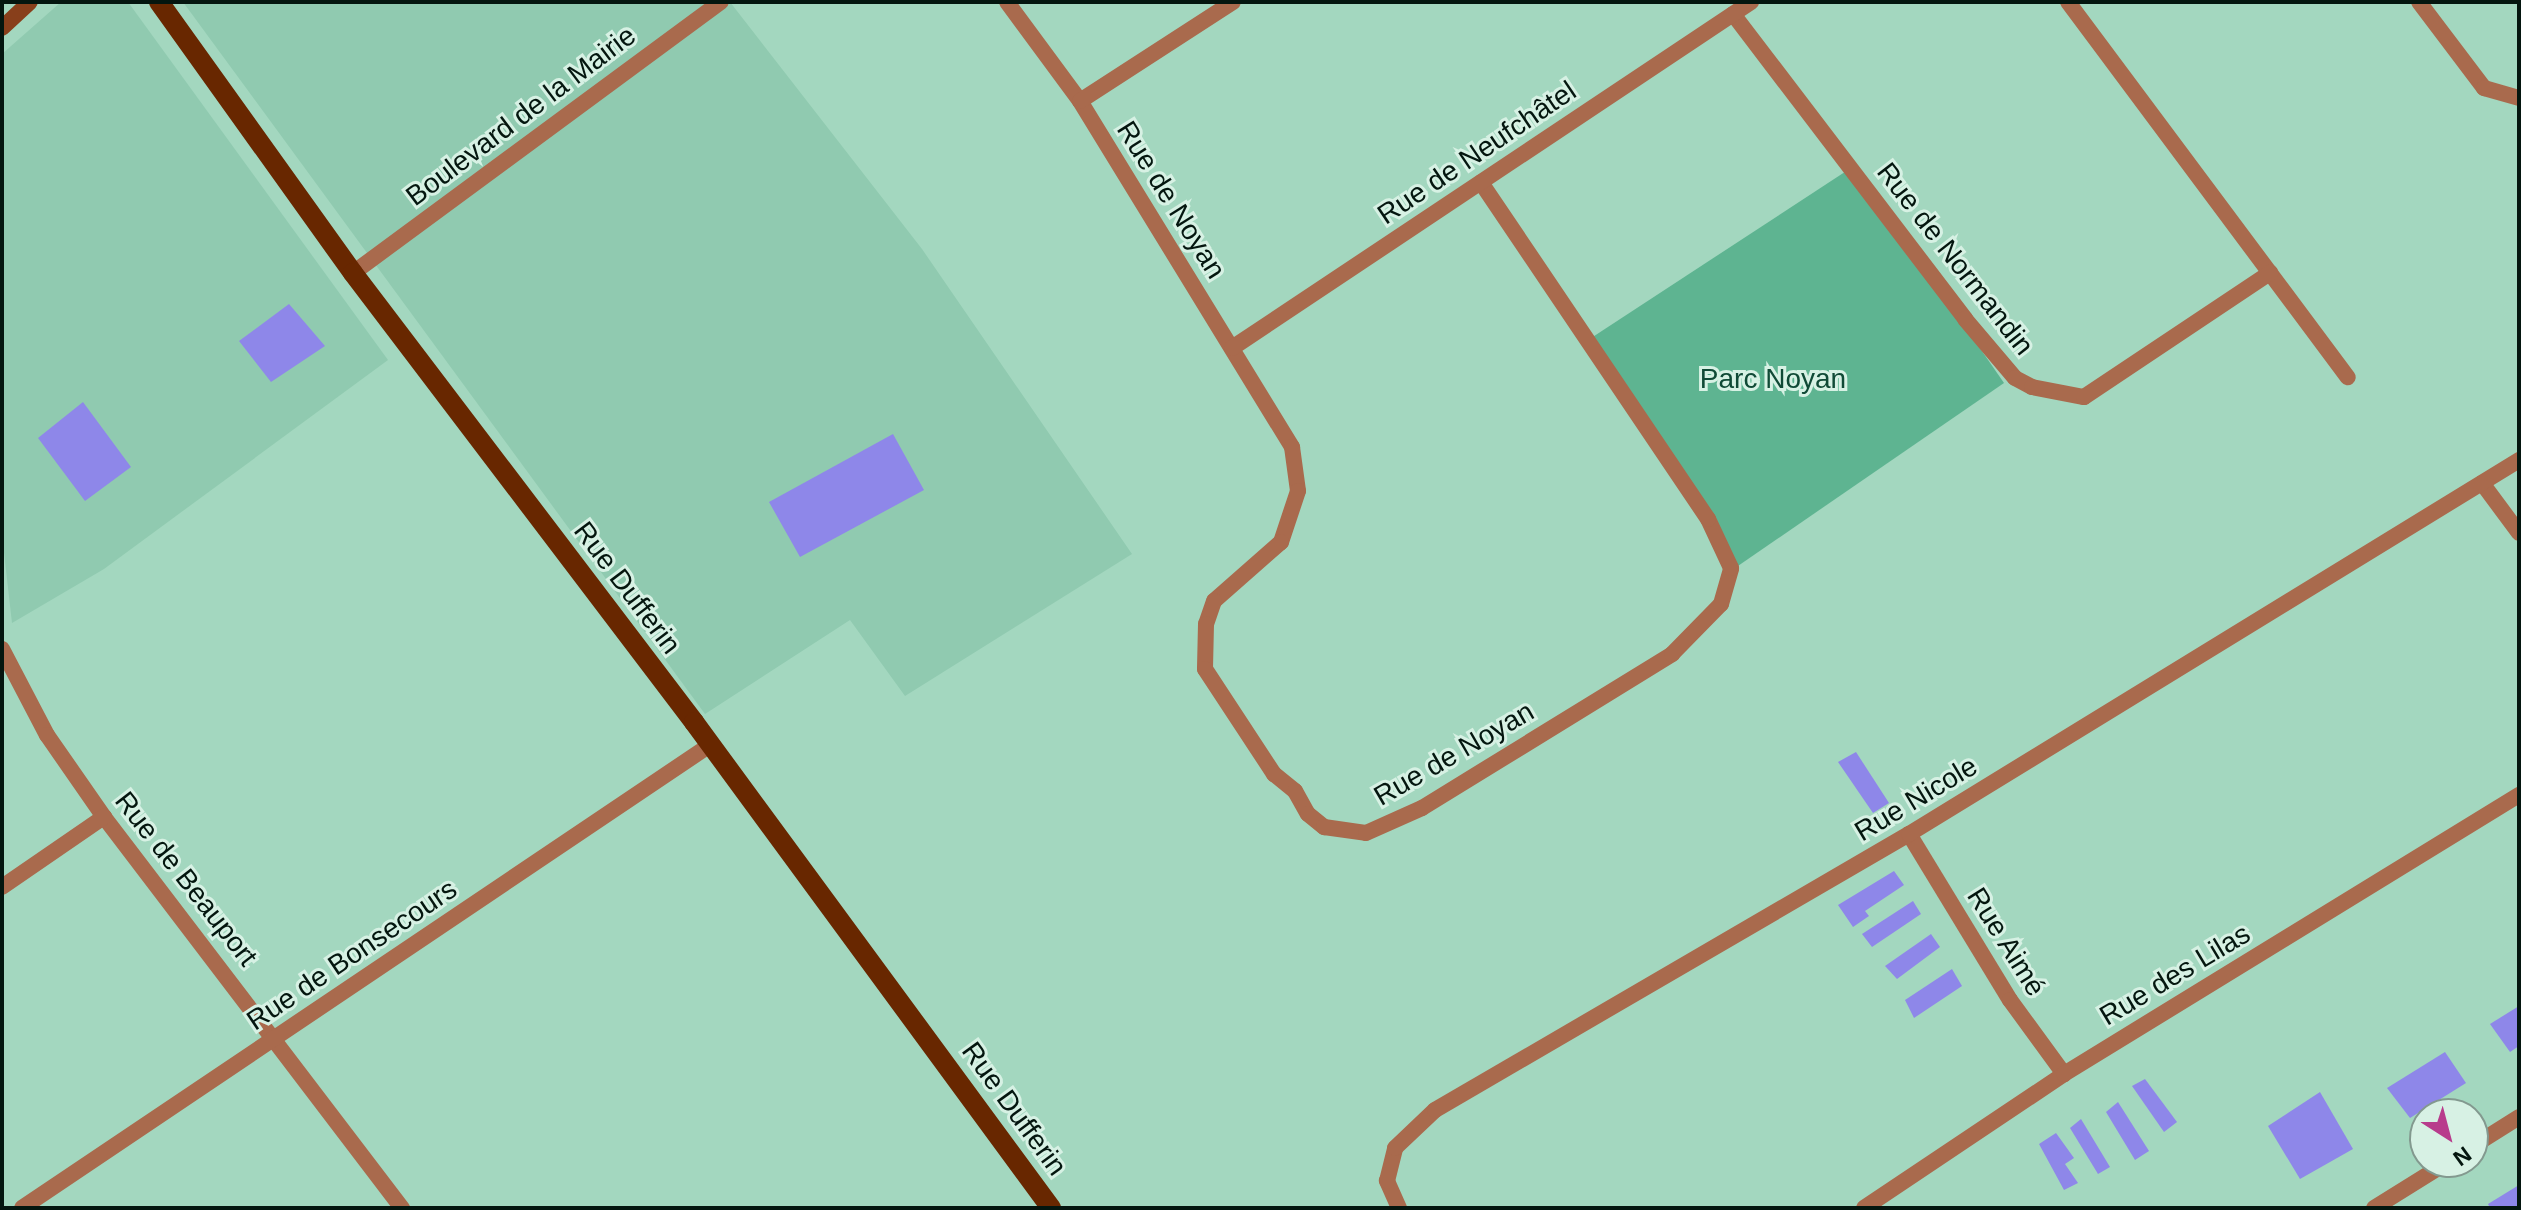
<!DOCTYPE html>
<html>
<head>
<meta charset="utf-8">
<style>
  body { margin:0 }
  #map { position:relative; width:2521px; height:1210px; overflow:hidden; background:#a3d7bf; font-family:Arial,sans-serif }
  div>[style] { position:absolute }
  .built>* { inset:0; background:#90cab0 }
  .green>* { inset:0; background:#5eb491 }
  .building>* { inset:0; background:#8e87e9 }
  .street>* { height:16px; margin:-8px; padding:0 8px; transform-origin:8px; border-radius:8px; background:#a96a4d }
  .secondary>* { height:16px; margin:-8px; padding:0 8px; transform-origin:8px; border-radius:8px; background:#883f1b }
  .primary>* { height:20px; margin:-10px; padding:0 10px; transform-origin:10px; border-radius:10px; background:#682700 }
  span { translate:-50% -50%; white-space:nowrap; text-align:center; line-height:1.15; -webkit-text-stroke:6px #d7f1e4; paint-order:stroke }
  .street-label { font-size:28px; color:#04160f }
  .park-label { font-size:28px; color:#104a36 }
  .frame { position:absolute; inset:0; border:4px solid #04160f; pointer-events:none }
  .north { position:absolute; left:2409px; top:1098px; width:80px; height:80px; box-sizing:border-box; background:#d7f1e4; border:2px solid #83998f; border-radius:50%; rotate:144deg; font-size:22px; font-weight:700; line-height:32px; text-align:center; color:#04160f }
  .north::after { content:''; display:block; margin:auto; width:28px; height:36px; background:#b83c8c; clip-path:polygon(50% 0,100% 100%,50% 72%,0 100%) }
</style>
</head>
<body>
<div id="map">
  <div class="built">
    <i style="clip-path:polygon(61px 2px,128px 2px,388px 360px,104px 569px,12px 623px,2px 535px,2px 54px)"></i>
    <i style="clip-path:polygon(183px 2px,730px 2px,922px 249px,1132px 554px,905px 696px,850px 620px,705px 714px)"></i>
  </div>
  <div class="green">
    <i style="clip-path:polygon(1854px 166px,2004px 383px,1735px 568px,1585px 342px)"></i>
  </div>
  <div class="building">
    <i style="clip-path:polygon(289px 304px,325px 346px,271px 382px,239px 341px)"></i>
    <i style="clip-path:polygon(83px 402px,131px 467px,85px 501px,38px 438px)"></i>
    <i style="clip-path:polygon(893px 434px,924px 490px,800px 557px,769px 502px)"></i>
    <i style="clip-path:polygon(1856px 752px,1889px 803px,1873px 813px,1838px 762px)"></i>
    <i style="clip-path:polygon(1894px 871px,1904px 885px,1865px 911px,1869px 916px,1853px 927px,1838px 905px)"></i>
    <i style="clip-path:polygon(1913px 901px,1921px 914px,1872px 947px,1862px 934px)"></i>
    <i style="clip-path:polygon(1931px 934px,1940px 947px,1897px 979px,1885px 966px)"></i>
    <i style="clip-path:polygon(1952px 969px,1962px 986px,1914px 1018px,1905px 1000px)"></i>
    <i style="clip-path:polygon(2519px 1006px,2519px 1046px,2510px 1052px,2490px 1024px)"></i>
    <i style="clip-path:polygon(2445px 1052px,2466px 1083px,2410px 1118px,2387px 1088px)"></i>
    <i style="clip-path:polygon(2145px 1079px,2177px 1122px,2164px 1132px,2132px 1086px)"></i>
    <i style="clip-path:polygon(2320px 1092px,2353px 1149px,2300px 1179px,2268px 1126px)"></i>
    <i style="clip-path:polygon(2118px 1102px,2149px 1151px,2135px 1160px,2106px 1112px)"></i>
    <i style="clip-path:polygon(2081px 1119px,2110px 1167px,2098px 1174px,2070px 1128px)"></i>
    <i style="clip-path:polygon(2056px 1133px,2074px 1158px,2065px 1164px,2078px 1183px,2064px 1190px,2039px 1144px)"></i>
    <i style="clip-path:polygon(2519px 1185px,2519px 1208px,2490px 1208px,2488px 1204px)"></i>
  </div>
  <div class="street">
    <i style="left:1007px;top:2px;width:123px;rotate:53.6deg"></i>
    <i style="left:1080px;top:101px;width:406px;rotate:58.5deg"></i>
    <i style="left:1292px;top:447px;width:44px;rotate:82.2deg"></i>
    <i style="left:1298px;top:491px;width:54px;rotate:108.4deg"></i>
    <i style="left:1281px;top:542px;width:89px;rotate:138.6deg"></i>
    <i style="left:1214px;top:601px;width:24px;rotate:109deg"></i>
    <i style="left:1206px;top:624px;width:45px;rotate:91.3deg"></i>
    <i style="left:1205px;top:669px;width:126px;rotate:56.7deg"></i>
    <i style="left:1274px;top:774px;width:27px;rotate:39deg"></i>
    <i style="left:1295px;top:791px;width:26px;rotate:61deg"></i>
    <i style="left:1308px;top:814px;width:21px;rotate:39deg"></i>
    <i style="left:1324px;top:827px;width:42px;rotate:8.1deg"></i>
    <i style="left:1366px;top:833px;width:61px;rotate:-24.1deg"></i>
    <i style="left:1422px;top:808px;width:294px;rotate:-31.6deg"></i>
    <i style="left:1672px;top:654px;width:70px;rotate:-45.6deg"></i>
    <i style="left:1721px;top:604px;width:37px;rotate:-74deg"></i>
    <i style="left:1731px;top:568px;width:54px;rotate:-115.1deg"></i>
    <i style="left:1708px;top:519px;width:406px;rotate:-124deg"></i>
    <i style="left:2068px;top:2px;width:468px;rotate:53.3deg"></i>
    <i style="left:2419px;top:2px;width:108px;rotate:52.9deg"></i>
    <i style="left:2484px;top:88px;width:36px;rotate:16deg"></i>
    <i style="left:1733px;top:14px;width:383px;rotate:52.7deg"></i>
    <i style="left:1965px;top:319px;width:77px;rotate:49.7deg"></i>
    <i style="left:2015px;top:378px;width:19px;rotate:28deg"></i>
    <i style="left:2032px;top:387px;width:53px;rotate:10.9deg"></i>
    <i style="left:2084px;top:397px;width:224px;rotate:-33.7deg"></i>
    <i style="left:1080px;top:101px;width:182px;rotate:-32.9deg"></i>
    <i style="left:353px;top:273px;width:457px;rotate:-36.4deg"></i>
    <i style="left:1232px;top:348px;width:624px;rotate:-33.69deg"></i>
    <i style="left:2482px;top:483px;width:62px;rotate:53.5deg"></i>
    <i style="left:2px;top:649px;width:97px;rotate:62.4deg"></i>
    <i style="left:47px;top:735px;width:100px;rotate:55.2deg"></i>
    <i style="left:104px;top:817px;width:492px;rotate:52.7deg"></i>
    <i style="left:1909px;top:834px;width:194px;rotate:58.7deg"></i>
    <i style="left:2010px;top:1000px;width:92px;rotate:53.9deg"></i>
    <i style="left:2px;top:887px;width:124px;rotate:-34.5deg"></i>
    <i style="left:2473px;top:1146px;width:54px;rotate:-32.2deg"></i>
    <i style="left:22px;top:1208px;width:829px;rotate:-33.94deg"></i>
    <i style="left:1399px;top:1208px;width:30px;rotate:-114deg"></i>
    <i style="left:1387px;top:1181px;width:34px;rotate:-76deg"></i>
    <i style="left:1395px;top:1148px;width:55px;rotate:-43.5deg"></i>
    <i style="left:1435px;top:1110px;width:548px;rotate:-30.21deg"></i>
    <i style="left:1909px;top:834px;width:716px;rotate:-31.51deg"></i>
    <i style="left:1864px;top:1208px;width:241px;rotate:-33.8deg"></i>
    <i style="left:2064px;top:1074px;width:534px;rotate:-31.52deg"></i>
    <i style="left:2374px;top:1208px;width:87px;rotate:-31.9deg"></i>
  </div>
  <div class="secondary">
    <i style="left:2px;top:28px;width:38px;rotate:-43deg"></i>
  </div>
  <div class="primary">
    <i style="left:159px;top:2px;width:333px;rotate:54.4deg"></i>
    <i style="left:353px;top:273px;width:564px;rotate:52.78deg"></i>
    <i style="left:694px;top:722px;width:603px;rotate:53.7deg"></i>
  </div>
  <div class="street-label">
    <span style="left:521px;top:116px;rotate:-37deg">Boulevard de la Mairie</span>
    <span style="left:1477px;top:153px;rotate:-34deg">Rue de Neufchâtel</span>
    <span style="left:1171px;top:200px;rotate:58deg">Rue de Noyan</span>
    <span style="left:1955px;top:259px;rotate:52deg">Rue de Normandin</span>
    <span style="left:627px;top:588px;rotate:53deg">Rue Dufferin</span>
    <span style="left:1454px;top:754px;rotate:-30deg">Rue de Noyan</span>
    <span style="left:1916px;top:799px;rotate:-31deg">Rue Nicole</span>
    <span style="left:186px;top:879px;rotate:52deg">Rue de Beauport</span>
    <span style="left:2006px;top:942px;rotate:58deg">Rue Aimé</span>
    <span style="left:352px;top:955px;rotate:-34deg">Rue de Bonsecours</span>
    <span style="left:2175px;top:975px;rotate:-31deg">Rue des Lilas</span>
    <span style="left:1014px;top:1109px;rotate:54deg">Rue Dufferin</span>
  </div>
  <div class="park-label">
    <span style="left:1773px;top:379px">Parc Noyan</span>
  </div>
  <div class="frame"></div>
  <div class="north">N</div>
</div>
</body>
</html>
